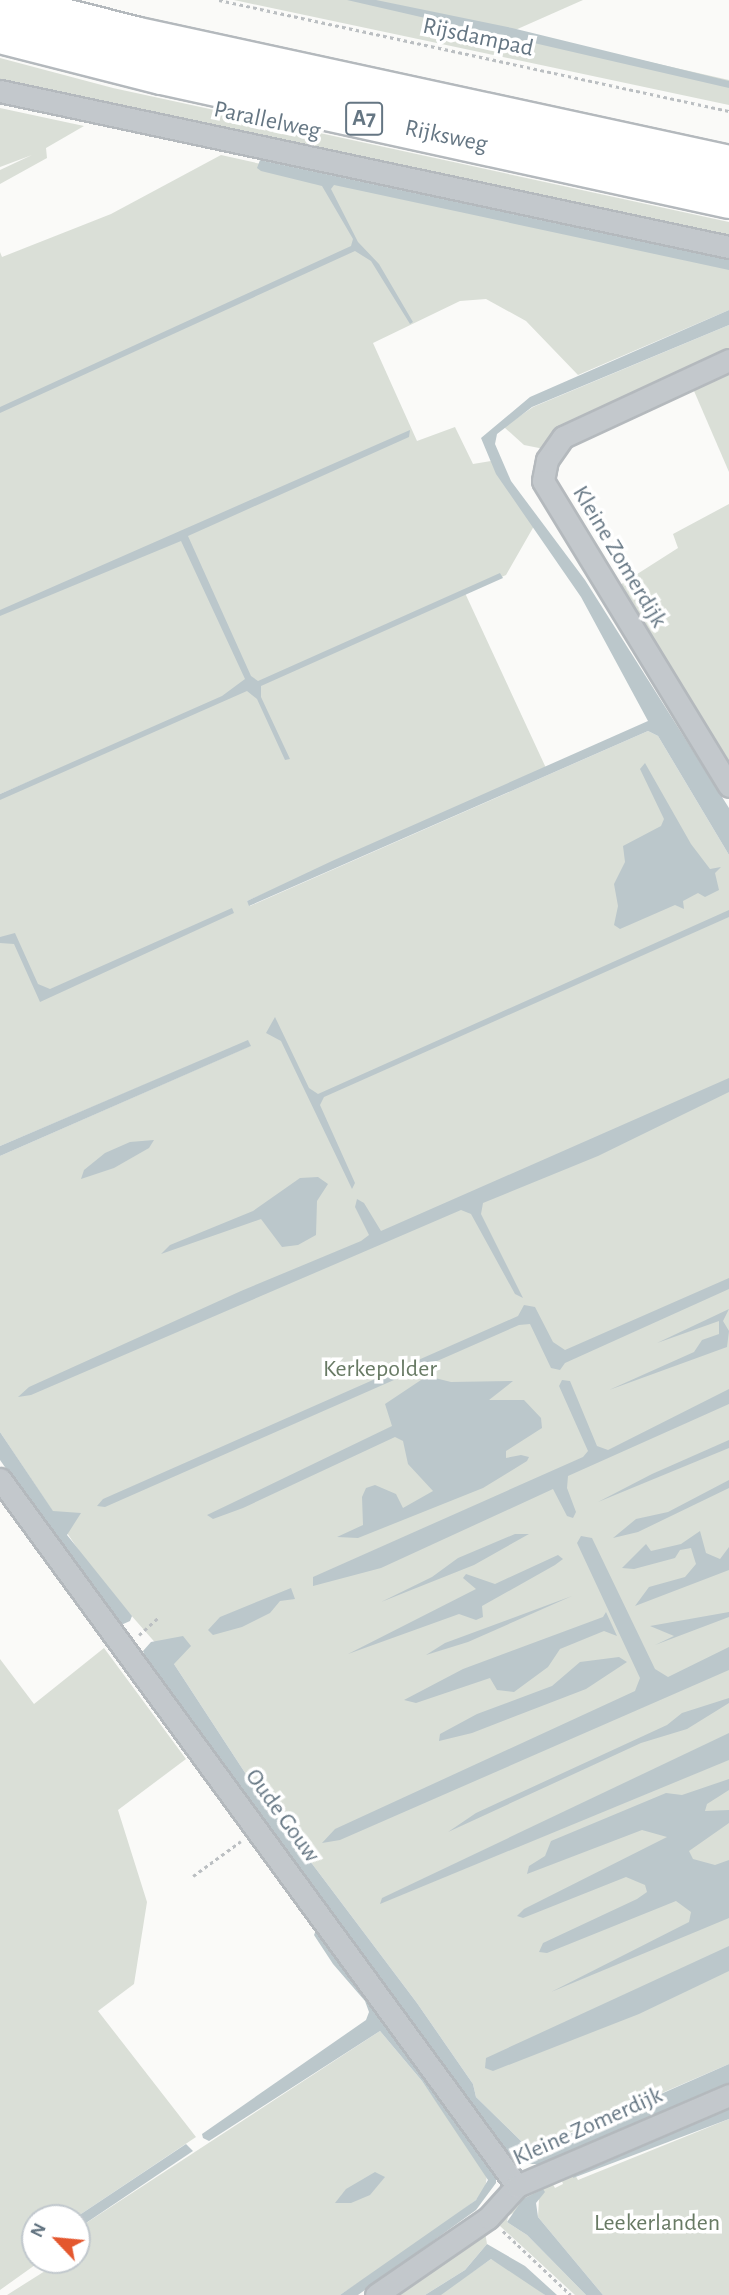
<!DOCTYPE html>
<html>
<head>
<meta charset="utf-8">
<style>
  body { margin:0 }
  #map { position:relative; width:729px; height:2295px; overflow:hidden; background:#fafaf8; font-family:"Alegreya Sans",sans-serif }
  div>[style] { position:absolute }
  .green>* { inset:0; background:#dadfd7 }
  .water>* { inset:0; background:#bbc7cb }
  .path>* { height:2.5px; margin-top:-1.25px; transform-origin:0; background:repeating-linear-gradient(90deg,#bbbfc2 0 3.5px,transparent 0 7px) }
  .roads { filter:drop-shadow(2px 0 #b4b9bd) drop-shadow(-2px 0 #b4b9bd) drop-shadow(0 2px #b4b9bd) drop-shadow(0 -2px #b4b9bd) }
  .street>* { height:21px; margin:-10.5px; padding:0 10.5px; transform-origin:10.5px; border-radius:10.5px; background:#c3c8cc }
  .highway>* { height:37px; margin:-18.5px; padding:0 18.5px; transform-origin:18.5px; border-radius:18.5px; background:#fff }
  span { translate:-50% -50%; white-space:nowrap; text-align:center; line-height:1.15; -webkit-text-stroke:7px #fff; paint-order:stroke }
  .shield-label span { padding:2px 5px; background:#fff; border:2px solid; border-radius:5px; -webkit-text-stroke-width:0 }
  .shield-label { font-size:23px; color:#657683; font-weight:700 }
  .street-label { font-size:24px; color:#657683 }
  .park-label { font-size:24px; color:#687a64 }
  .north { position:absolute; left:21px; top:2204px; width:70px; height:70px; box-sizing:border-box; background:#fff; border:2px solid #c1c8cd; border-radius:50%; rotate:296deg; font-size:19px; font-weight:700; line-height:28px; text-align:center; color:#657683 }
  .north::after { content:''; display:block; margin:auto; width:24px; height:32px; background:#e4572e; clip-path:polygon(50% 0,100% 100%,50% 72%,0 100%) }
</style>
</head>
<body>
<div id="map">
  <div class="green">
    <i style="clip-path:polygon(234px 0,583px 0,513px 31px,729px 80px,729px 105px)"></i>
    <i style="clip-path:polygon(0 58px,113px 88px,729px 222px,729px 238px,0 83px)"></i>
    <i style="clip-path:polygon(0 108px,84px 126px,46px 148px,47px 158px,0 184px,0 170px,32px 155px,0 167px)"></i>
    <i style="clip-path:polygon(221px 155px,729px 269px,729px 310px,578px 375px,526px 321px,486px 299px,460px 301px,373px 343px,417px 441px,455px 427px,473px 464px,491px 461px,534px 526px,506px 575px,465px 593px,546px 768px,247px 901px,250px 906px,648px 731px,658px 736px,729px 855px,729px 2064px,537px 2147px,523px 2143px,476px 2097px,473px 2084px,417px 2003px,255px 1788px,174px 1664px,93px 1572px,0 1432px,0 1156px,250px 1046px,248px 1041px,0 1146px,0 797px,35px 779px,0 794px,0 252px,2px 257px,111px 214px)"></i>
    <i style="clip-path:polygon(729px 325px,729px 356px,544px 449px,524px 445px,504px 427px,533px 407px)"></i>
    <i style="clip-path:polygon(729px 368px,729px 472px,691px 384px)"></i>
    <i style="clip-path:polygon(729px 504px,729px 761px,620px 585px,678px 548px,673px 534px)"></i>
    <i style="clip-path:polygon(104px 1648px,186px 1759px,118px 1810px,147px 1902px,134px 1984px,98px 2011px,196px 2137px,75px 2218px,35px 2218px,35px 2260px,42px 2260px,0 2290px,0 1659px,34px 1704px)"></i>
    <i style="clip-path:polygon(380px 2031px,422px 2081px,487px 2175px,485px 2190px,476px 2200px,420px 2242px,340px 2295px,7px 2295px,45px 2271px,52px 2260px,77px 2260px,77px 2229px)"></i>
    <i style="clip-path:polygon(729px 2100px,729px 2109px,574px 2173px,578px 2180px,729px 2119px,729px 2295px,603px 2295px,538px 2217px,539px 2199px,508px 2216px,507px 2222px,527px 2235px,586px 2295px,575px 2295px,500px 2226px,497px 2221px,510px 2200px,551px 2181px,555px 2188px,563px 2184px,561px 2178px)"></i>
    <i style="clip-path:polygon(484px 2226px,487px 2244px,465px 2270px,425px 2295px,386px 2295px)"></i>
    <i style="clip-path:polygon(491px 2259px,512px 2269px,545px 2295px,439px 2295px)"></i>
  </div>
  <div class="water">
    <i style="clip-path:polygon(347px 0,376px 0,512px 28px,729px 81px,729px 88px)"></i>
    <i style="clip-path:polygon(260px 160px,729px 260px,729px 270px,334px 185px,331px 189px,358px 242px,379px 264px,413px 322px,410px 324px,371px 261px,355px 251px,0 413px,0 407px,351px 246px,353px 239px,322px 186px,261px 171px,257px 168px)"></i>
    <i style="clip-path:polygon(729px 310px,729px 325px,532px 407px,497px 434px,495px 444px,511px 481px,585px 580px,729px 808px,729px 855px,658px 736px,648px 731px,249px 906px,247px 901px,332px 861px,648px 721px,581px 597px,496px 474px,481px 438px,530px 397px)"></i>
    <i style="clip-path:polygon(410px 430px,409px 437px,188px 536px,251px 676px,258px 681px,500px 573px,503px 578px,261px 686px,261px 697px,290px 759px,285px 760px,257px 699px,247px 691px,0 800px,0 794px,222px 696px,245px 679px,181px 541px,0 616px,0 610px)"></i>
    <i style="clip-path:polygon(645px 763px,691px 844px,710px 869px,721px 867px,715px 873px,719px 890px,705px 897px,698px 893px,683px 901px,684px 909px,675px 905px,620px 929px,614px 925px,618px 906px,614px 884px,625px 862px,623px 846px,661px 826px,664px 819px,640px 769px)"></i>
    <i style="clip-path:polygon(232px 908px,234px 913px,40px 1002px,14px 944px,0 943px,0 937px,15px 933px,38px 984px,50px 989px)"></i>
    <i style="clip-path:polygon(729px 910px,729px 917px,324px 1097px,320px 1105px,355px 1183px,352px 1189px,281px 1041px,266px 1033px,275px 1017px,309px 1088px,318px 1094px)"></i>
    <i style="clip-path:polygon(248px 1040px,251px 1046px,0 1156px,0 1146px)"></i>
    <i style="clip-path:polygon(729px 1078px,729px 1092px,598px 1156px,483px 1203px,481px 1214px,523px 1298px,515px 1294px,471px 1214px,461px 1210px,31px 1395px,18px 1397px,29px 1387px,241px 1291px,361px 1241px,369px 1235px,355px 1207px,357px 1199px,364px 1203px,381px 1231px)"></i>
    <i style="clip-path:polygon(154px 1140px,149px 1148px,114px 1168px,81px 1179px,84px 1170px,105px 1153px,130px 1142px)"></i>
    <i style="clip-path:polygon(318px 1177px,328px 1184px,317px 1201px,316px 1235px,298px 1245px,282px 1247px,261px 1219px,161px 1254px,170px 1245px,253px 1211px,300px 1178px)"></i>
    <i style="clip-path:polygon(729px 1278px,729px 1289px,565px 1363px,560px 1370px,551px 1368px,530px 1324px,519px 1325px,105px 1507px,97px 1506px,103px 1499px,518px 1316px,524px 1305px,535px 1307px,553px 1342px,565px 1350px)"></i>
    <i style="clip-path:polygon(729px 1309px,723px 1321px,729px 1331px,727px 1347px,609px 1390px,694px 1352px,702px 1340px,719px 1334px,719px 1321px,657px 1343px)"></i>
    <i style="clip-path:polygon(427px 1376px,451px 1382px,513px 1381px,489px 1400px,524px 1400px,541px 1418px,542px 1428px,506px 1451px,506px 1458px,521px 1455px,529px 1457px,527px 1461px,483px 1488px,358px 1538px,337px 1537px,363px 1525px,362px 1497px,366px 1488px,375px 1485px,396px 1494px,403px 1508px,433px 1491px,408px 1464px,403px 1441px,395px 1437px,243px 1508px,213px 1519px,207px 1515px,392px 1426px,385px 1404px)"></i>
    <i style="clip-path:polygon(562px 1380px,570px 1381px,597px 1446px,608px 1450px,729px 1389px,729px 1404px,568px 1476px,567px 1488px,576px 1512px,573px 1518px,567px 1516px,553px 1489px,381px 1568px,313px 1586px,313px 1577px,583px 1457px,588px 1451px,559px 1386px)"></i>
    <i style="clip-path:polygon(0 1432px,53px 1511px,81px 1513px,67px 1535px,132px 1616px,130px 1621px,121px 1625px,21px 1490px,0 1460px)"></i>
    <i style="clip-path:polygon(729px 1440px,729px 1448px,598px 1502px,652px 1474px)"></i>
    <i style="clip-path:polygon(729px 1480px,729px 1488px,638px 1532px,613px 1538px,636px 1519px,668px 1512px)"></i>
    <i style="clip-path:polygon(700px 1531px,706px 1553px,720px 1559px,729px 1547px,729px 1570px,635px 1606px,649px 1587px,685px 1577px,696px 1564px,691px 1548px,680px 1550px,675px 1558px,634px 1569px,622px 1568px,646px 1544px,651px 1551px,681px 1544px)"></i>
    <i style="clip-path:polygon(515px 1534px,529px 1534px,474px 1565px,381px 1602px,432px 1577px,458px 1558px)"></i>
    <i style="clip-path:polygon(581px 1536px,592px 1538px,655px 1669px,668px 1677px,729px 1647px,729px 1670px,340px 1840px,322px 1843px,335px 1829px,635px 1691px,640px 1678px,577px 1543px)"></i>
    <i style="clip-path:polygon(558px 1555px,563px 1559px,555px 1565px,482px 1606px,483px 1617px,476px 1620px,459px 1614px,348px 1654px,476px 1589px,463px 1578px,466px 1574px,495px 1584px)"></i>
    <i style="clip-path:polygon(291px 1588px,295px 1599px,280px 1601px,270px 1613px,242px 1627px,213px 1635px,208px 1630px,220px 1617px)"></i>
    <i style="clip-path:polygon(572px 1596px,468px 1642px,426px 1655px,445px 1643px)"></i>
    <i style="clip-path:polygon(606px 1612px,617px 1636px,604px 1631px,560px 1649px,548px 1667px,514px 1692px,497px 1690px,490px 1678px,416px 1703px,404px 1700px,463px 1669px,603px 1617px)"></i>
    <i style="clip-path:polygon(729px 1612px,729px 1617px,655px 1645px,674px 1636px,650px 1626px)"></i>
    <i style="clip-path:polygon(183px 1636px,191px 1646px,174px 1664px,255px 1788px,417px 2003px,473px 2084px,476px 2097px,523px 2143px,545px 2145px,729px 2064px,729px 2086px,542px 2164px,516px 2164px,147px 1662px,143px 1651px,151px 1642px)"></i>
    <i style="clip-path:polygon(619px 1657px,627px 1662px,586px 1689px,472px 1733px,439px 1741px,440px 1734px,477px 1714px,552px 1686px,580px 1662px)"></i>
    <i style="clip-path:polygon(729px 1698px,729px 1703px,687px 1729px,641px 1743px,448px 1832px,476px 1813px,667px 1725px,682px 1713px)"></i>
    <i style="clip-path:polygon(729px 1733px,729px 1760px,380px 1904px,382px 1898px)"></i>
    <i style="clip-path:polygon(729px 1779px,729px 1790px,707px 1804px,705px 1811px,729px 1810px,729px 1823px,689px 1851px,693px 1859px,715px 1865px,729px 1860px,729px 1918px,551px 1992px,689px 1922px,691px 1912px,676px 1901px,547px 1953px,539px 1952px,543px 1943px,637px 1899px,647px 1892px,645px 1885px,626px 1877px,523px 1918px,517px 1916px,524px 1909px,667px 1837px,642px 1830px,527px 1874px,529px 1866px,545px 1856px,551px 1841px,666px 1793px,682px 1795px)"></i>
    <i style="clip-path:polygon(316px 1930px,496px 2169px,496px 2183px,476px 2210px,358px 2295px,340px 2295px,476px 2200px,488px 2180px,422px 2081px,380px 2031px,209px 2141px,203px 2138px,202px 2134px,366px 2020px,369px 2012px,365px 2001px,333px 1964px,314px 1935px)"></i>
    <i style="clip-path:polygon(729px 1946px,729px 1971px,639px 2014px,493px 2071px,485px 2068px,486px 2058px)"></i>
    <i style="clip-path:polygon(729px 2109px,729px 2119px,573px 2178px,574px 2173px)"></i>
    <i style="clip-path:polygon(186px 2144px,193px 2151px,77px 2229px,75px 2218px)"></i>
    <i style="clip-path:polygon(375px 2172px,385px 2177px,370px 2195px,351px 2203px,335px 2203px,346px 2189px)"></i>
    <i style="clip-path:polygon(543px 2189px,545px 2192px,536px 2203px,538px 2217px,603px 2295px,586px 2295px,527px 2235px,507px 2222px,523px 2199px)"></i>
    <i style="clip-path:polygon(487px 2244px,525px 2266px,557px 2295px,545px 2295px,491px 2259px,441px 2295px,425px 2295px,465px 2270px)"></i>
  </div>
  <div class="path">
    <i style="left:219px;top:0;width:522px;rotate:12.28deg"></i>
    <i style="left:139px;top:1635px;width:25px;rotate:-42deg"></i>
    <i style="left:193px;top:1876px;width:59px;rotate:-36.1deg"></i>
    <i style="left:503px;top:2231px;width:93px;rotate:43.3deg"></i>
  </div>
  <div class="roads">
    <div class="street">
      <i style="left:0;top:91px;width:746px;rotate:12.08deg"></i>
      <i style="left:729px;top:360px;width:183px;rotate:155.1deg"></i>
      <i style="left:563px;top:437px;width:28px;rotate:125deg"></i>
      <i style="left:547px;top:460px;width:21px;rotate:101deg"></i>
      <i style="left:543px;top:481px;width:357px;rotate:58.6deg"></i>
      <i style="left:0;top:1479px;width:876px;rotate:53.82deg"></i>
      <i style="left:376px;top:2295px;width:136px;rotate:-34.5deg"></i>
      <i style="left:488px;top:2218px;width:43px;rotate:-47.8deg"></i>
      <i style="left:517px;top:2186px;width:231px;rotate:-23.2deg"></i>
    </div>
    <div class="highway">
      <i style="left:0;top:1px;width:138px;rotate:14.2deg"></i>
      <i style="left:134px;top:35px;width:609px;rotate:12.23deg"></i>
      <i style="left:0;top:34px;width:166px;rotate:14.3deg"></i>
      <i style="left:161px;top:75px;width:581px;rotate:12.32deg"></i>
    </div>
  </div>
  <div class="shield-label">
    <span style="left:364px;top:119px">A7</span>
  </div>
  <div class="street-label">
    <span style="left:478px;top:38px;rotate:12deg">Rijsdampad</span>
    <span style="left:267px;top:121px;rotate:12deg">Parallelweg</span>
    <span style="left:446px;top:137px;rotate:12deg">Rijksweg</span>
    <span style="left:619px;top:557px;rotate:59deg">Kleine Zomerdijk</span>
    <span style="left:282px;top:1816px;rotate:54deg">Oude Gouw</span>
    <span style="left:588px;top:2127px;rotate:-24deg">Kleine Zomerdijk</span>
  </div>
  <div class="park-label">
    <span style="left:380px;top:1370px">Kerkepolder</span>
    <span style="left:657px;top:2224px">Leekerlanden</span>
  </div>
  <div class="north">N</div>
</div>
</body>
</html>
